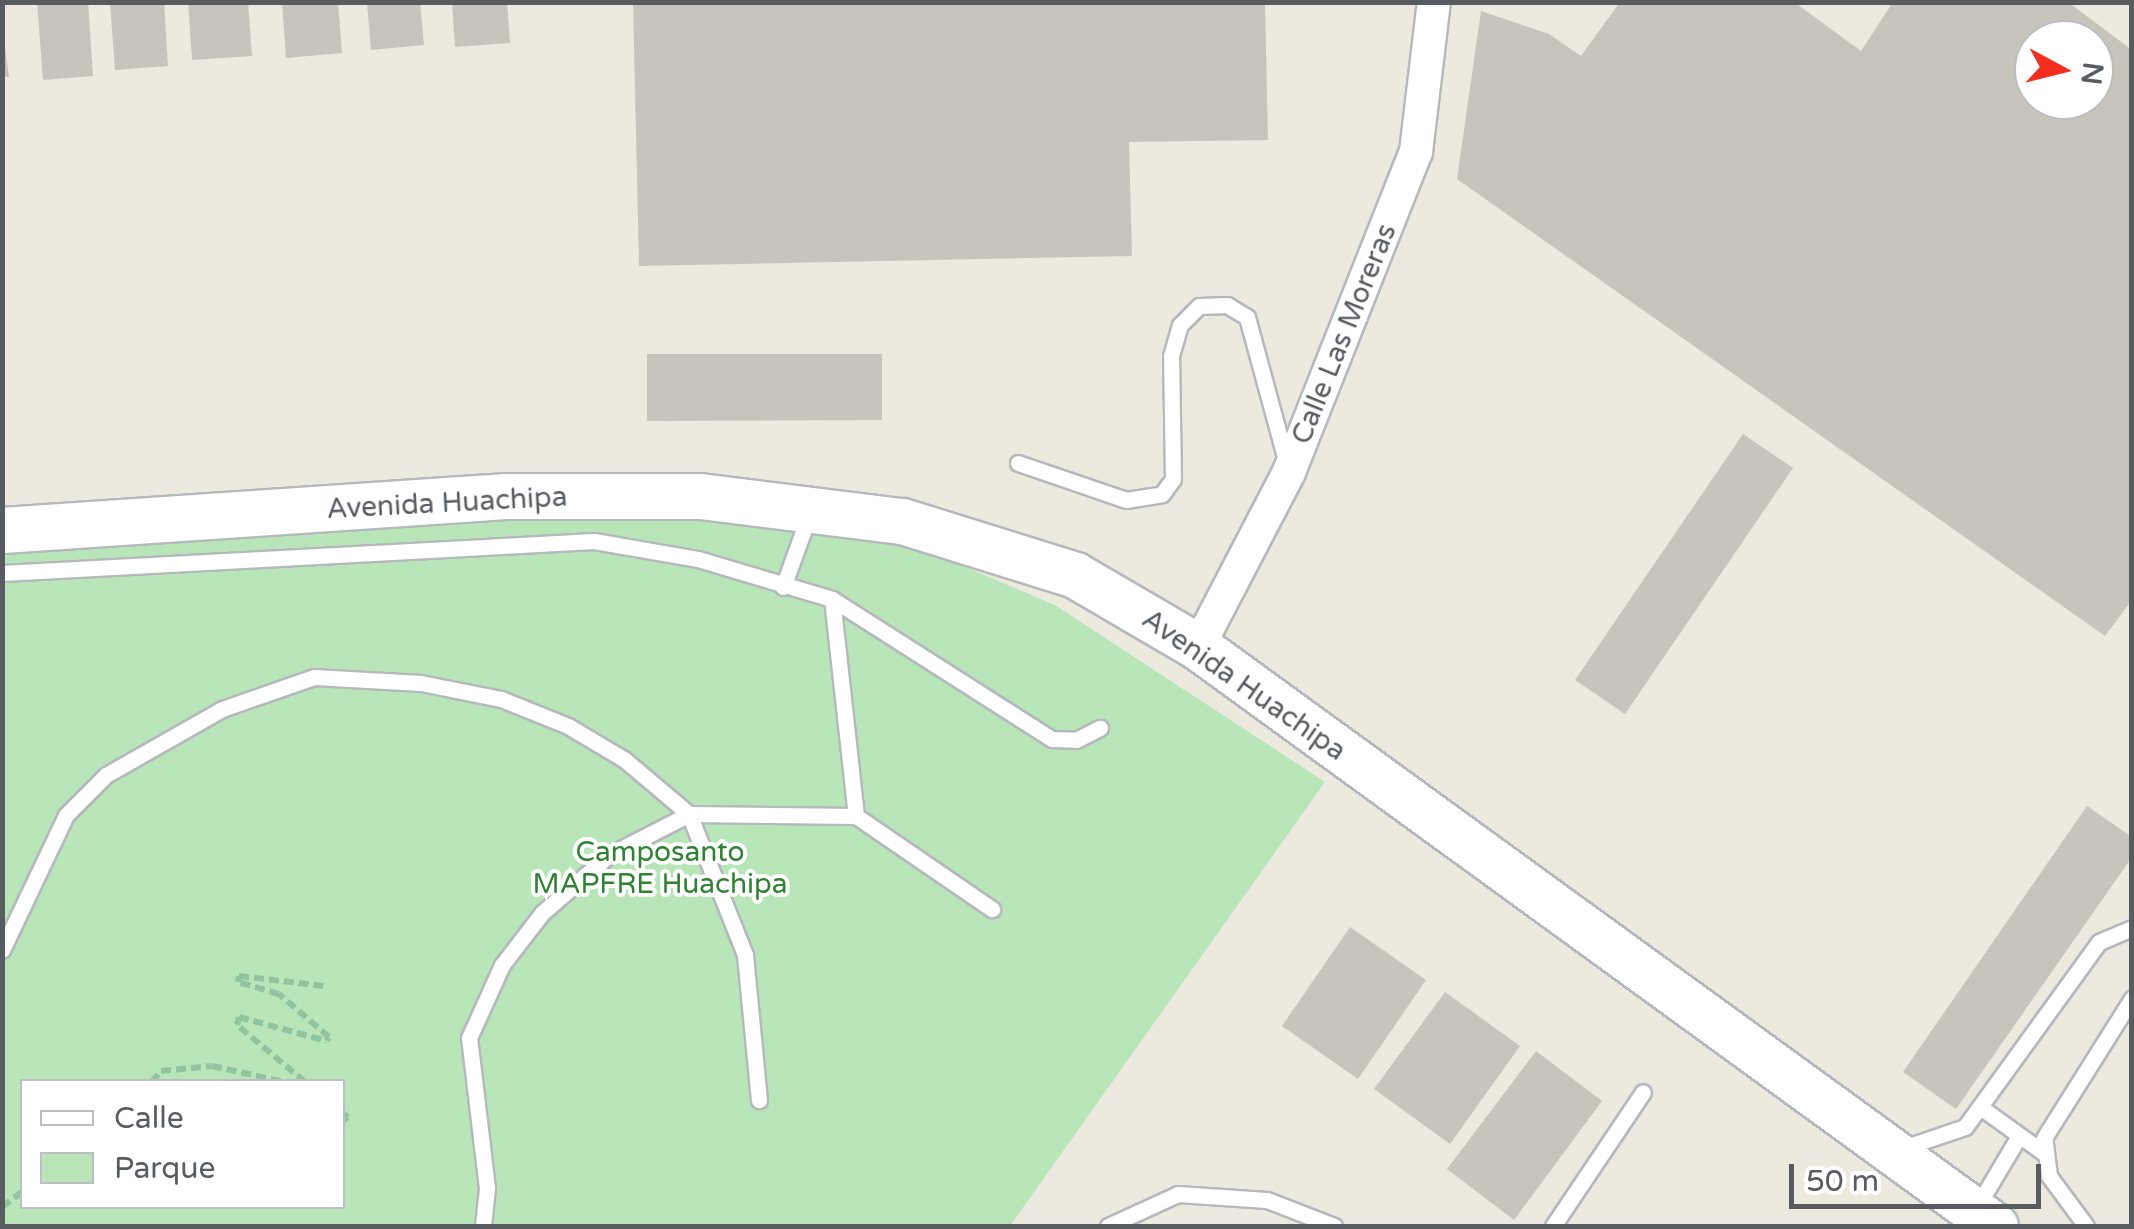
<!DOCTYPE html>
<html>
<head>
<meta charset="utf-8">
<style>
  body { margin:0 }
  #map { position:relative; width:2134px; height:1229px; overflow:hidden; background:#ece9df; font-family:"Varela Round",sans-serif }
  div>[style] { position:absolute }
  .green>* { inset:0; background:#b9e6b9 }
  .building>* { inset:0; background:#c7c4bc }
  .path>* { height:6px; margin-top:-3px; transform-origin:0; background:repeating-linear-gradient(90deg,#91c59f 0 10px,transparent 0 15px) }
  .roads { filter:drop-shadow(2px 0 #b5b8bd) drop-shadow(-2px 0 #b5b8bd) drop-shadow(0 2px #b5b8bd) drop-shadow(0 -2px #b5b8bd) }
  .lane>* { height:15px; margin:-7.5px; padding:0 7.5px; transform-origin:7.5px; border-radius:7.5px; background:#fff }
  .street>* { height:32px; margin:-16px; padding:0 16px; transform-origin:16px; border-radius:16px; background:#fff }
  .secondary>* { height:45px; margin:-22.5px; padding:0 22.5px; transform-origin:22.5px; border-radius:22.5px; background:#fff }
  span { translate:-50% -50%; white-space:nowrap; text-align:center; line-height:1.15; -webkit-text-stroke:8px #fff; paint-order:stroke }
  .street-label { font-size:28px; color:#585c61 }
  .park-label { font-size:28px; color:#2e8232 }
  .frame { position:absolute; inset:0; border:5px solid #585c61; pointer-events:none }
  .legend { position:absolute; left:20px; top:1079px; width:325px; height:130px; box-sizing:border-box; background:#fff; border:2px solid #bcbec0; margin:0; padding:12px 18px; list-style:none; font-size:30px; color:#585c61 }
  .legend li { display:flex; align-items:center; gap:20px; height:50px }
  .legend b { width:50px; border:2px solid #bcbec0 }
  .north { position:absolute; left:2014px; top:20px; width:100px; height:100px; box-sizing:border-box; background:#fff; border:2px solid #bcbec0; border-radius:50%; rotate:97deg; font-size:28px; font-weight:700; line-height:40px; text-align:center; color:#585c61 }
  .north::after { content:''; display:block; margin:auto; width:35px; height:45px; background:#f22f1f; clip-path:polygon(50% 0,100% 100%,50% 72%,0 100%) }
  .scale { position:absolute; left:1789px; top:1164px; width:252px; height:45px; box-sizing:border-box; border:5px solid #585c61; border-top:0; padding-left:12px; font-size:30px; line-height:35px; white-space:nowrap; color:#585c61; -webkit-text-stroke:8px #fff; paint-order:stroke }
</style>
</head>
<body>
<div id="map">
  <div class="green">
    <i style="clip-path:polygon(evenodd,681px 507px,899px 539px,1055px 605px,1325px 782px,1010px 1226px,3px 1226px,3px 547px,681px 507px,22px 1082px,342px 1082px,342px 1206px,22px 1206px,22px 1082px)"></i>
  </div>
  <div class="building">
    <i style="clip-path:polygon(37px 2px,88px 2px,93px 76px,43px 80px)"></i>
    <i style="clip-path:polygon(110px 2px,164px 2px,168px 66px,115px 70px)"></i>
    <i style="clip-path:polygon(188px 2px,248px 2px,252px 56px,192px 60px)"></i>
    <i style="clip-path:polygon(282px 2px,338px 2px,342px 53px,286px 58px)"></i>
    <i style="clip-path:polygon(367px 2px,420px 2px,424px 45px,371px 50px)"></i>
    <i style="clip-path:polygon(452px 2px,507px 2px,510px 43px,455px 47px)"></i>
    <i style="clip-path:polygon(633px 2px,1265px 2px,1268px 140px,1129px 142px,1132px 256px,639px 266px)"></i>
    <i style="clip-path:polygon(evenodd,1620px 2px,1794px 2px,1861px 51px,1893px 2px,2068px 2px,2132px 50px,2132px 600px,2105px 636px,1457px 179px,1481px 11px,1549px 34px,1581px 56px,1620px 2px,2034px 40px,2094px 40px,2094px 100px,2034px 100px,2034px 40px)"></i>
    <i style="clip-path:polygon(2px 25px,9px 77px,2px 77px)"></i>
    <i style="clip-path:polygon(647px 354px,882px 354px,882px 420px,647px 421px)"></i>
    <i style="clip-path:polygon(1743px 434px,1793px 468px,1625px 714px,1575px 680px)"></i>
    <i style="clip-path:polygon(2087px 806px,2132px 837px,2132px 857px,1956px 1109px,1903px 1072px)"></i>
    <i style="clip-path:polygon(1350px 927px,1426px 980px,1358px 1079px,1282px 1026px)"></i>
    <i style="clip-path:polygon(1445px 992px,1520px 1046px,1450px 1144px,1374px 1089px)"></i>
    <i style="clip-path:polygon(1536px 1051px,1602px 1101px,1514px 1220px,1447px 1169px)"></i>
  </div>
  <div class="path">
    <i style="left:152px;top:1082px;width:14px;rotate:-51deg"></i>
    <i style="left:161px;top:1071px;width:51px;rotate:-5.6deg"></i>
    <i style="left:212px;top:1066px;width:75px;rotate:12.4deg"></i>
    <i style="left:305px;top:1082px;width:89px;rotate:-140deg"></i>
    <i style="left:237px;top:1025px;width:8px;rotate:-76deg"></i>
    <i style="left:239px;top:1017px;width:91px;rotate:15.3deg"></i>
    <i style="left:327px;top:1041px;width:4px;rotate:-63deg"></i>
    <i style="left:329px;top:1037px;width:66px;rotate:-139.3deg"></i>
    <i style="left:279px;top:994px;width:43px;rotate:-163.7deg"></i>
    <i style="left:238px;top:982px;width:6px;rotate:-81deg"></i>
    <i style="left:239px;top:976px;width:85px;rotate:6.8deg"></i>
    <i style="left:342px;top:1113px;width:7px;rotate:34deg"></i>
    <i style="left:348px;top:1117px;width:7px;rotate:146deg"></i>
    <i style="left:2px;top:1207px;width:25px;rotate:-37deg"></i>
  </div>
  <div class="roads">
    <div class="lane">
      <i style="left:1018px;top:463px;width:114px;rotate:18.9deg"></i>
      <i style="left:1126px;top:500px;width:36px;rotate:-9deg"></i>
      <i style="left:1162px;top:494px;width:19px;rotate:-54deg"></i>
      <i style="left:1173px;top:479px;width:123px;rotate:-90.9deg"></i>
      <i style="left:1171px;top:356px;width:32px;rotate:-74deg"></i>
      <i style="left:1180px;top:325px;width:27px;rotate:-45deg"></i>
      <i style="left:1199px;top:306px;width:28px;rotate:-2deg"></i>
      <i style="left:1227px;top:305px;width:23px;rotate:31deg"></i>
      <i style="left:1247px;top:317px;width:156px;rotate:74.8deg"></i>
      <i style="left:2px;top:573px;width:593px;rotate:-3.09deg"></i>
      <i style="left:594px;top:541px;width:106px;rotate:9.8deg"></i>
      <i style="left:698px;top:559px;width:140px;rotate:16.6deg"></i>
      <i style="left:832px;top:599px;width:261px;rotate:32.5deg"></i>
      <i style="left:1052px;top:739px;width:24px;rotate:2deg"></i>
      <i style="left:1076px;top:740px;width:27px;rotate:-27deg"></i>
      <i style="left:783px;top:587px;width:77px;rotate:-70.1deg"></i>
      <i style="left:856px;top:816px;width:165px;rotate:34.4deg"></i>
      <i style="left:2px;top:950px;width:149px;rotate:-64.6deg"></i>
      <i style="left:66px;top:815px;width:57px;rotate:-45deg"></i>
      <i style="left:106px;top:775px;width:133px;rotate:-29.6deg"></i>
      <i style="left:222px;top:709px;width:97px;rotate:-19.2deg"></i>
      <i style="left:314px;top:677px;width:107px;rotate:3.2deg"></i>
      <i style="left:421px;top:683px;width:82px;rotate:11.3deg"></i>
      <i style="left:501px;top:699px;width:72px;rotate:21.9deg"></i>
      <i style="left:568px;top:726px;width:66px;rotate:30.8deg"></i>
      <i style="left:625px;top:760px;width:84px;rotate:40.2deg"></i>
      <i style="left:689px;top:814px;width:152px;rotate:68.3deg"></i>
      <i style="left:745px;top:955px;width:146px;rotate:84.5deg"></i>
      <i style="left:1983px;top:1109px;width:75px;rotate:35.8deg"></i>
      <i style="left:1903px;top:1148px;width:65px;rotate:-18.7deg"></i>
      <i style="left:1965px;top:1127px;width:228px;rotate:-54.1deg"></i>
      <i style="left:2099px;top:942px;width:36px;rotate:-23deg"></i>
      <i style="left:1975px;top:1210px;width:86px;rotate:-59.3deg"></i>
      <i style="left:483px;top:1226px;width:38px;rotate:-84deg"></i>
      <i style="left:487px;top:1188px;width:151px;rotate:-96.8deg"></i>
      <i style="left:469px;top:1038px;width:80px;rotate:-65.7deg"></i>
      <i style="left:502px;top:965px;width:66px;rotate:-52.4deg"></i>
      <i style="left:542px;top:913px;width:89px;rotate:-40.9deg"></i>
      <i style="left:609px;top:855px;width:90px;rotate:-27.1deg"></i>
      <i style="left:689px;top:814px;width:167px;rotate:0.7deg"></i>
      <i style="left:856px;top:816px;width:218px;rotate:-96.3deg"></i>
      <i style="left:1108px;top:1226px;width:77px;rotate:-24.6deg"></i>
      <i style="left:1178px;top:1194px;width:89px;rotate:3.9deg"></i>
      <i style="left:1267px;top:1200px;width:72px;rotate:21.2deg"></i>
      <i style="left:1553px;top:1226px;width:161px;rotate:-56.1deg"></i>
      <i style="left:2086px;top:1226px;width:62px;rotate:-126.5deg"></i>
      <i style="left:2049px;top:1176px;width:38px;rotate:-97deg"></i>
      <i style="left:2044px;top:1138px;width:165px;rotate:-57.8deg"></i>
    </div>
    <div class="street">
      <i style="left:1198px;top:647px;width:197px;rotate:-62.5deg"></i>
      <i style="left:1289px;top:472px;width:344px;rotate:-68.4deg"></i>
      <i style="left:1416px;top:152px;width:151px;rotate:-83.2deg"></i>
    </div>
    <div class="secondary">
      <i style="left:2px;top:530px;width:505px;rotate:-3.86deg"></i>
      <i style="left:506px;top:496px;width:194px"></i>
      <i style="left:700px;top:496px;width:204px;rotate:7.1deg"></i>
      <i style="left:902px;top:521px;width:181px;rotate:17.3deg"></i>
      <i style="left:1075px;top:575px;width:143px;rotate:30.3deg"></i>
      <i style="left:1198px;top:647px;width:985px;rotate:36deg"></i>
    </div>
  </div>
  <div class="street-label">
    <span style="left:1344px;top:334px;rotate:-68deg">Calle Las Moreras</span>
    <span style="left:447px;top:503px;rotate:-3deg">Avenida Huachipa</span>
    <span style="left:1244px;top:685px;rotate:35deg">Avenida Huachipa</span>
  </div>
  <div class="park-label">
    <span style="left:660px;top:868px">Camposanto<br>MAPFRE Huachipa</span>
  </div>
  <div class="frame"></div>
  <ul class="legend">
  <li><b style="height:12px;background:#fff"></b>Calle</li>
  <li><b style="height:28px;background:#b9e6b9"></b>Parque</li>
  </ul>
  <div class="north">N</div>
  <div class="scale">50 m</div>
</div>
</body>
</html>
